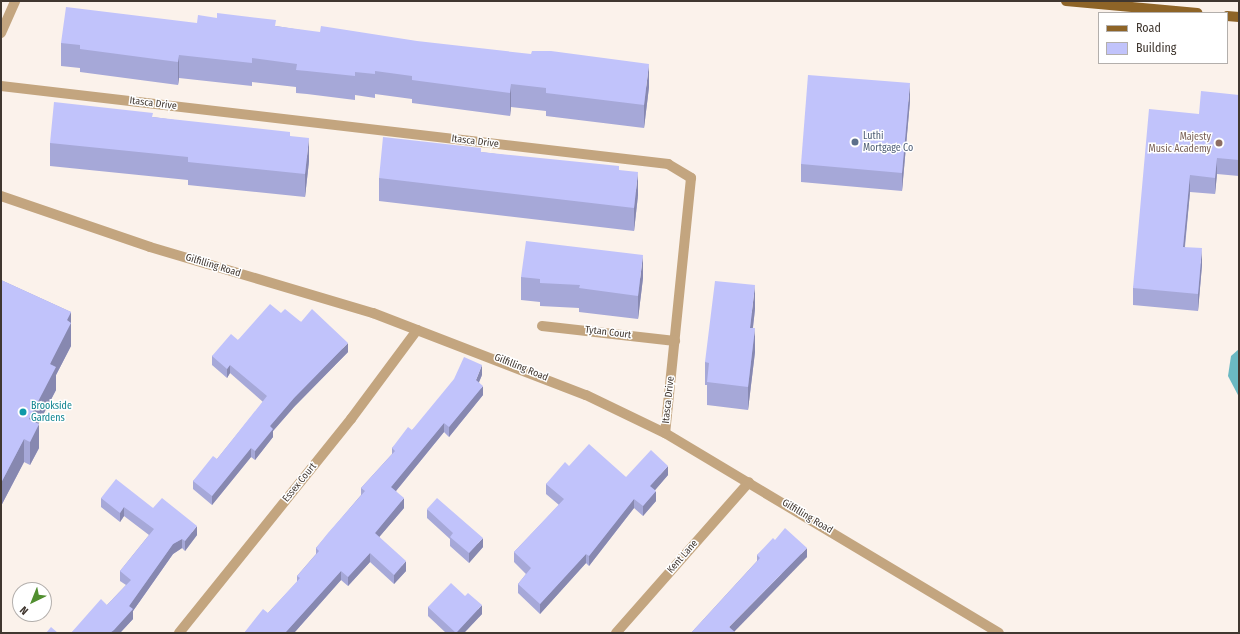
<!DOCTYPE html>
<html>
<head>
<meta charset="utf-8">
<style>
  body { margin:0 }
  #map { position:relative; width:1240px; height:634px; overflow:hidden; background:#fbf2eb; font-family:"Fira Sans Condensed",sans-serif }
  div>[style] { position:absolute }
  .water>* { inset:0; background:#6bb9c3 }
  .minor>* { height:10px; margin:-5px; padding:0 5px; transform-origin:5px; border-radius:5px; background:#c3a57f }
  .major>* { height:10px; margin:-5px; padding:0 5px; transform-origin:5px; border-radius:5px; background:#8e6427 }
  .wall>* { inset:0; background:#a6a8d8 }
  .shaded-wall>* { inset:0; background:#8788b0 }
  .building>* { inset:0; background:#c1c3fb }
  .dots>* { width:11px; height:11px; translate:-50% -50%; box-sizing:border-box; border:2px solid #fff; border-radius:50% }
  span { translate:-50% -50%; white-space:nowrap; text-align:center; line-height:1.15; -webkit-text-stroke:3px #fff; paint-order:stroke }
  .street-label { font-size:10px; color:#403730 }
  .service-label { font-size:10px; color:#4e5e75 }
  .left { translate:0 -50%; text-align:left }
  .education-label { font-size:10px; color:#785e54 }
  .right { translate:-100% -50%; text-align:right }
  .culture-label { font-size:10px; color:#0d838f }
  .frame { position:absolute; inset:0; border:2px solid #403730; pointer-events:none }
  .legend { position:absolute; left:1098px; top:12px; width:130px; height:52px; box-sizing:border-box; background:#fff; border:1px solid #b3afac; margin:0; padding:5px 7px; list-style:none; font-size:12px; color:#403730 }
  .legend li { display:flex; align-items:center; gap:8px; height:20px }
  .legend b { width:20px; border:1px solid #b3afac }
  .north { position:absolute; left:12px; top:582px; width:40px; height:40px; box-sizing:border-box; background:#fff; border:1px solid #b3afac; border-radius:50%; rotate:223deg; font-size:11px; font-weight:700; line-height:16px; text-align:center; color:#403730 }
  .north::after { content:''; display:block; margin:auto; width:14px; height:18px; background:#508e2f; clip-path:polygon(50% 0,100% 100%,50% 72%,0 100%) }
</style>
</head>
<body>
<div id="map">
  <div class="water">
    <i style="clip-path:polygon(1239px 349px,1239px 397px,1228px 376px,1231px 356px)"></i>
  </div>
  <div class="minor">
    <i style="left:1px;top:33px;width:35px;rotate:-66deg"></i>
    <i style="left:1px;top:86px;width:672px;rotate:6.67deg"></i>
    <i style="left:668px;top:164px;width:27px;rotate:31deg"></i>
    <i style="left:691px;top:178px;width:256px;rotate:95.8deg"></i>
    <i style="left:1px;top:196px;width:157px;rotate:18.9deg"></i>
    <i style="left:150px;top:247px;width:233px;rotate:16.5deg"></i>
    <i style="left:373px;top:313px;width:228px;rotate:21.1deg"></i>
    <i style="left:586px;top:395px;width:88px;rotate:25.7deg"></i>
    <i style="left:665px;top:433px;width:389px;rotate:30.9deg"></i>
    <i style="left:542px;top:326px;width:134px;rotate:6.4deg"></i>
    <i style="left:179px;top:633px;width:275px;rotate:-51.2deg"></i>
    <i style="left:351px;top:419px;width:111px;rotate:-53.4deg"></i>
    <i style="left:616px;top:633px;width:201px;rotate:-48.6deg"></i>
  </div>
  <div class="major">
    <i style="left:1066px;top:1px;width:132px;rotate:5.2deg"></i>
    <i style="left:1227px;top:16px;width:12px;rotate:5deg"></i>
  </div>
  <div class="wall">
    <i style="clip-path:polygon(197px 23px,276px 26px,649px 87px,644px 128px,546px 116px,546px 111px,511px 107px,510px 116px,412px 103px,412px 99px,375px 94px,375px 98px,355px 95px,355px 100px,307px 94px,296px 93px,296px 87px,252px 82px,252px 86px,179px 78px,178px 85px,80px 72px,80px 68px,61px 66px,61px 43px)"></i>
    <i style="clip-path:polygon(1239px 95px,1239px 176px,1217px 174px,1215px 194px,1190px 192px,1185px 247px,1202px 265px,1198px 311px,1133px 305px,1133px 288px,1199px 114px)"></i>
    <i style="clip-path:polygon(910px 101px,902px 191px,801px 182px,801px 164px)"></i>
    <i style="clip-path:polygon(153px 117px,290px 136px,309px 161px,305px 197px,188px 185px,188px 180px,50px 166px,50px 143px)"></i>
    <i style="clip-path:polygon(481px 152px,619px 170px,638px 195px,634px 231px,379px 201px,379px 178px)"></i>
    <i style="clip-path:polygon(521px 277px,643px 278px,638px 319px,579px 312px,579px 308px,540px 306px,540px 302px,521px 300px)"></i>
    <i style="clip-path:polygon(1px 280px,71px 312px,71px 346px,56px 375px,56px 390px,38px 424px,39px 448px,30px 465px,24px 462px,1px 506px)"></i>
    <i style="clip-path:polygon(755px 309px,753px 328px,755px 352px,748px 410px,707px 405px,707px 385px,705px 385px,705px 362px)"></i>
    <i style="clip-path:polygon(281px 313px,301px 322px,348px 352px,294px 407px,273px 431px,273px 437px,255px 460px,251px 457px,212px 505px,193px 489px,193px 481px,217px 459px,263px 402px,230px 373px,227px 378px,212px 365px,212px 356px,238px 340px)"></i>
    <i style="clip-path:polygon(482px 375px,479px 382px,483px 395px,449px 437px,444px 432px,396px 491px,404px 508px,379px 537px,406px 571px,394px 584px,370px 562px,348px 586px,341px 580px,294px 633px,244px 633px,268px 613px,297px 582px,297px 576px,316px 554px,316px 548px,361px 495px,361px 488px,392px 454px,392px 448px,412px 430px)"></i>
    <i style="clip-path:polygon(569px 466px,626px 477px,668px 475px,655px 490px,656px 501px,643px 516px,634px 508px,589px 566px,586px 563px,540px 614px,518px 593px,518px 584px,526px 574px,514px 562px,514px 552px,559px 505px,546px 494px,546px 484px)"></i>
    <i style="clip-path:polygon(101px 498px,153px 508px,197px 535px,185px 551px,182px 548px,173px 554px,133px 611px,133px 619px,120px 633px,71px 633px,107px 605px,126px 585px,120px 581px,120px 571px,149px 535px,124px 516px,120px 522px,101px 507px)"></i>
    <i style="clip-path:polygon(427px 509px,483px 547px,469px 563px,450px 546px,450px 539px,427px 518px)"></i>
    <i style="clip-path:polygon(775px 540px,807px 557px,691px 633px,757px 561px,757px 555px)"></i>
    <i style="clip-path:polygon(465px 596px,482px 614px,464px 633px,446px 633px,428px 616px,428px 607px)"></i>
  </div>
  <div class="shaded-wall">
    <i style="clip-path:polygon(179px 55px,179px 78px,178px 85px,178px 62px)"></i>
    <i style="clip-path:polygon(649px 64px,649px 87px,644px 128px,644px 105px)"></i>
    <i style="clip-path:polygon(910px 83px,910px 101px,902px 191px,902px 173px)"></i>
    <i style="clip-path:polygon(511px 84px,511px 107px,510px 116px,510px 93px)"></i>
    <i style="clip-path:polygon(309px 138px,309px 161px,305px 197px,305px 174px)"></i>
    <i style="clip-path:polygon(1217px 158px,1217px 174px,1215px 194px,1215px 178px)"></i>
    <i style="clip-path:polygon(638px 172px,638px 195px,634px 231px,634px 208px)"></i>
    <i style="clip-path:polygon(1190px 175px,1190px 192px,1183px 263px,1183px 247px)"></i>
    <i style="clip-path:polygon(1202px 248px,1202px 265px,1198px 311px,1198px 294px)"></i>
    <i style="clip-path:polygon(643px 255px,643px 278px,638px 319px,638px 296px)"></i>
    <i style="clip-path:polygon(755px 285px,755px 309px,750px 351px,750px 328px)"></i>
    <i style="clip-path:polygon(71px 312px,71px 346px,56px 375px,56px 390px,29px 442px,29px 419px,67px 320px)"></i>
    <i style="clip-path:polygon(755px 328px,755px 352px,748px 410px,748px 387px)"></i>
    <i style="clip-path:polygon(348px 343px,348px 352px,294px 407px,273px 431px,273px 437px,255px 460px,255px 451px,270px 426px,294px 398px)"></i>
    <i style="clip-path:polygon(230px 365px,230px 373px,227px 378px,227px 369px)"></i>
    <i style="clip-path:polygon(482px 365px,482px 375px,476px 389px,476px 380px)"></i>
    <i style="clip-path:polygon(483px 386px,483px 395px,449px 437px,449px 427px)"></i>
    <i style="clip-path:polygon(444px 423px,444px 432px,391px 497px,391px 487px)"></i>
    <i style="clip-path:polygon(39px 424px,39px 448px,30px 465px,30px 442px)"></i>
    <i style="clip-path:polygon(24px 439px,24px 462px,1px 506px,1px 483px)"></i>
    <i style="clip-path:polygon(251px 448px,251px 457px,212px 505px,212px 496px)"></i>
    <i style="clip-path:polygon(668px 466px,668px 475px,650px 496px,650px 486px)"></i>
    <i style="clip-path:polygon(656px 491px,656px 501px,643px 516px,643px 506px)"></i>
    <i style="clip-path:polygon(404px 498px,404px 508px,375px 542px,375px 533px)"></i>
    <i style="clip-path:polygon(634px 499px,634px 508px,589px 566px,589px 556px)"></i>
    <i style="clip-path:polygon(124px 507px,124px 516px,120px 522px,120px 513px)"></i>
    <i style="clip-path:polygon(197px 526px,197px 535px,185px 551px,185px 541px)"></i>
    <i style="clip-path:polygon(483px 538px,483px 547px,469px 563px,469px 553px)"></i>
    <i style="clip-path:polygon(182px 539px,182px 548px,173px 554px,133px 611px,133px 619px,120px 633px,110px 633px,173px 544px)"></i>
    <i style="clip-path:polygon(807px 548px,807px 557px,733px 633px,729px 627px)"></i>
    <i style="clip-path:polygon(370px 553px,370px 562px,348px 586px,348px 577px)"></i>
    <i style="clip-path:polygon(586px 554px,586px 563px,540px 614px,540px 604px)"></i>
    <i style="clip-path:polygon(406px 561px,406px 571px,394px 584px,394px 575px)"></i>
    <i style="clip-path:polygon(341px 571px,341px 580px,294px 633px,285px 633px)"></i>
    <i style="clip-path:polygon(482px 605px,482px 614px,464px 633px,456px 633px)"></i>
  </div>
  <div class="building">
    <i style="clip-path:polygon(66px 7px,197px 23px,198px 15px,217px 18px,217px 13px,276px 20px,275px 26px,320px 32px,321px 26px,417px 41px,531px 54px,532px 51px,551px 51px,649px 64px,644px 105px,546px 93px,546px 88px,511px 84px,510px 93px,412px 80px,412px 76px,375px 71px,375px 74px,355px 72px,355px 76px,307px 71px,296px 70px,297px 64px,252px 58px,252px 63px,179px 55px,178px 62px,80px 49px,80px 45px,61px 43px)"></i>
    <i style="clip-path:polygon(808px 75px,910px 83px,902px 173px,801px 164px)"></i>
    <i style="clip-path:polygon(1201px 91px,1239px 95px,1239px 160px,1217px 158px,1215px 178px,1190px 175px,1183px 247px,1202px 248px,1198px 294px,1133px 288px,1149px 109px,1199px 114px)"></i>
    <i style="clip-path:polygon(54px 102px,153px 113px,152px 117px,290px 132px,290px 136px,309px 138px,305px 174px,188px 162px,188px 157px,50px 143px)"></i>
    <i style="clip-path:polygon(383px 137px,481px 148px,481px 152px,619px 166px,619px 170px,638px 172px,634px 208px,379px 178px)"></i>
    <i style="clip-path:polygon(526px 241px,643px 255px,638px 296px,579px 288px,580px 285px,540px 283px,540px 279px,521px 277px)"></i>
    <i style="clip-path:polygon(1px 280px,71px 312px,67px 320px,71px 323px,50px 364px,56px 367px,29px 419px,39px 424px,30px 442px,24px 439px,1px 483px)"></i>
    <i style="clip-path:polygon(715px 281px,755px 285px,750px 328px,755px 328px,748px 387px,707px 382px,709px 363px,705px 362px)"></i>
    <i style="clip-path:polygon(270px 304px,281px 313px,285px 309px,301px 322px,312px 309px,348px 343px,294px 398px,270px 426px,273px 429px,255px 451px,251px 448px,212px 496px,193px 481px,213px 456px,217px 459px,267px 396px,230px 365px,227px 369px,212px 356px,231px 334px,238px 340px)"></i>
    <i style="clip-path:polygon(464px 357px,482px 365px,476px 380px,483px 386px,449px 427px,444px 423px,391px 487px,404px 498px,375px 533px,406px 561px,394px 575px,370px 553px,348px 577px,341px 571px,285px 633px,244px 633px,263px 609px,268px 613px,300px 578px,297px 576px,319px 551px,316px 548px,328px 533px,365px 491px,361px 488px,395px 451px,392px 448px,408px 427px,412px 430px,454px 379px)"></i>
    <i style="clip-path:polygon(589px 444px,626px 477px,651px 450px,668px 466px,650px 486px,656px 491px,643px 506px,634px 499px,589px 556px,586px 554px,540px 604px,518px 584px,531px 568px,514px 552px,564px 499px,546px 484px,565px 462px,569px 466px)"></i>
    <i style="clip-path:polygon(116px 479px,153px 508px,162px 498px,197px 526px,185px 541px,182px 539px,173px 544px,129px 606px,133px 609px,114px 630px,110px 633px,71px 633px,101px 599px,107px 605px,131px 580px,120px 571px,154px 529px,124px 507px,120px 513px,101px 498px)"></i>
    <i style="clip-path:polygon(437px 498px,483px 538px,469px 553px,450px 537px,453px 533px,427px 509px)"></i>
    <i style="clip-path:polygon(785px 528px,807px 548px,729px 627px,736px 633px,691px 633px,760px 558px,757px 555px,773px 538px,775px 540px)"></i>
    <i style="clip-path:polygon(451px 583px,465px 596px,468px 593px,482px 605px,456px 633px,428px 607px)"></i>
    <i style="clip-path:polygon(51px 627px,58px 633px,46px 633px)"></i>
  </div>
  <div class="dots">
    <i style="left:855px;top:142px;background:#5c6f8a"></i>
    <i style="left:1219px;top:143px;background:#8d6e63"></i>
    <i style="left:23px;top:412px;background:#0f9aa8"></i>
  </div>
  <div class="street-label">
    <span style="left:153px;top:104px;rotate:7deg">Itasca Drive</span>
    <span style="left:475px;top:142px;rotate:7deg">Itasca Drive</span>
    <span style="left:213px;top:266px;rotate:17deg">Gilfilling Road</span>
    <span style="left:608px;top:333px;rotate:7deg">Tytan Court</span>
    <span style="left:521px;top:368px;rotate:22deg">Gilfilling Road</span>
    <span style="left:669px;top:400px;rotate:-84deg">Itasca Drive</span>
    <span style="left:300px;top:483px;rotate:-51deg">Essex Court</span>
    <span style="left:807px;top:517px;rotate:31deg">Gilfilling Road</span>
    <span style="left:683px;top:557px;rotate:-49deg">Kent Lane</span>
  </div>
  <div class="service-label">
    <span class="left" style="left:863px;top:142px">Luthi<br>Mortgage Co</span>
  </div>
  <div class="education-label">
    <span class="right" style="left:1211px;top:143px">Majesty<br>Music Academy</span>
  </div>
  <div class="culture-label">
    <span class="left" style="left:31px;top:412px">Brookside<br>Gardens</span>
  </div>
  <div class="frame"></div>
  <ul class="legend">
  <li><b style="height:5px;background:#8e6427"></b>Road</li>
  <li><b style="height:11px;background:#c1c3fb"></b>Building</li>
  </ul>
  <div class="north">N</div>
</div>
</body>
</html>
